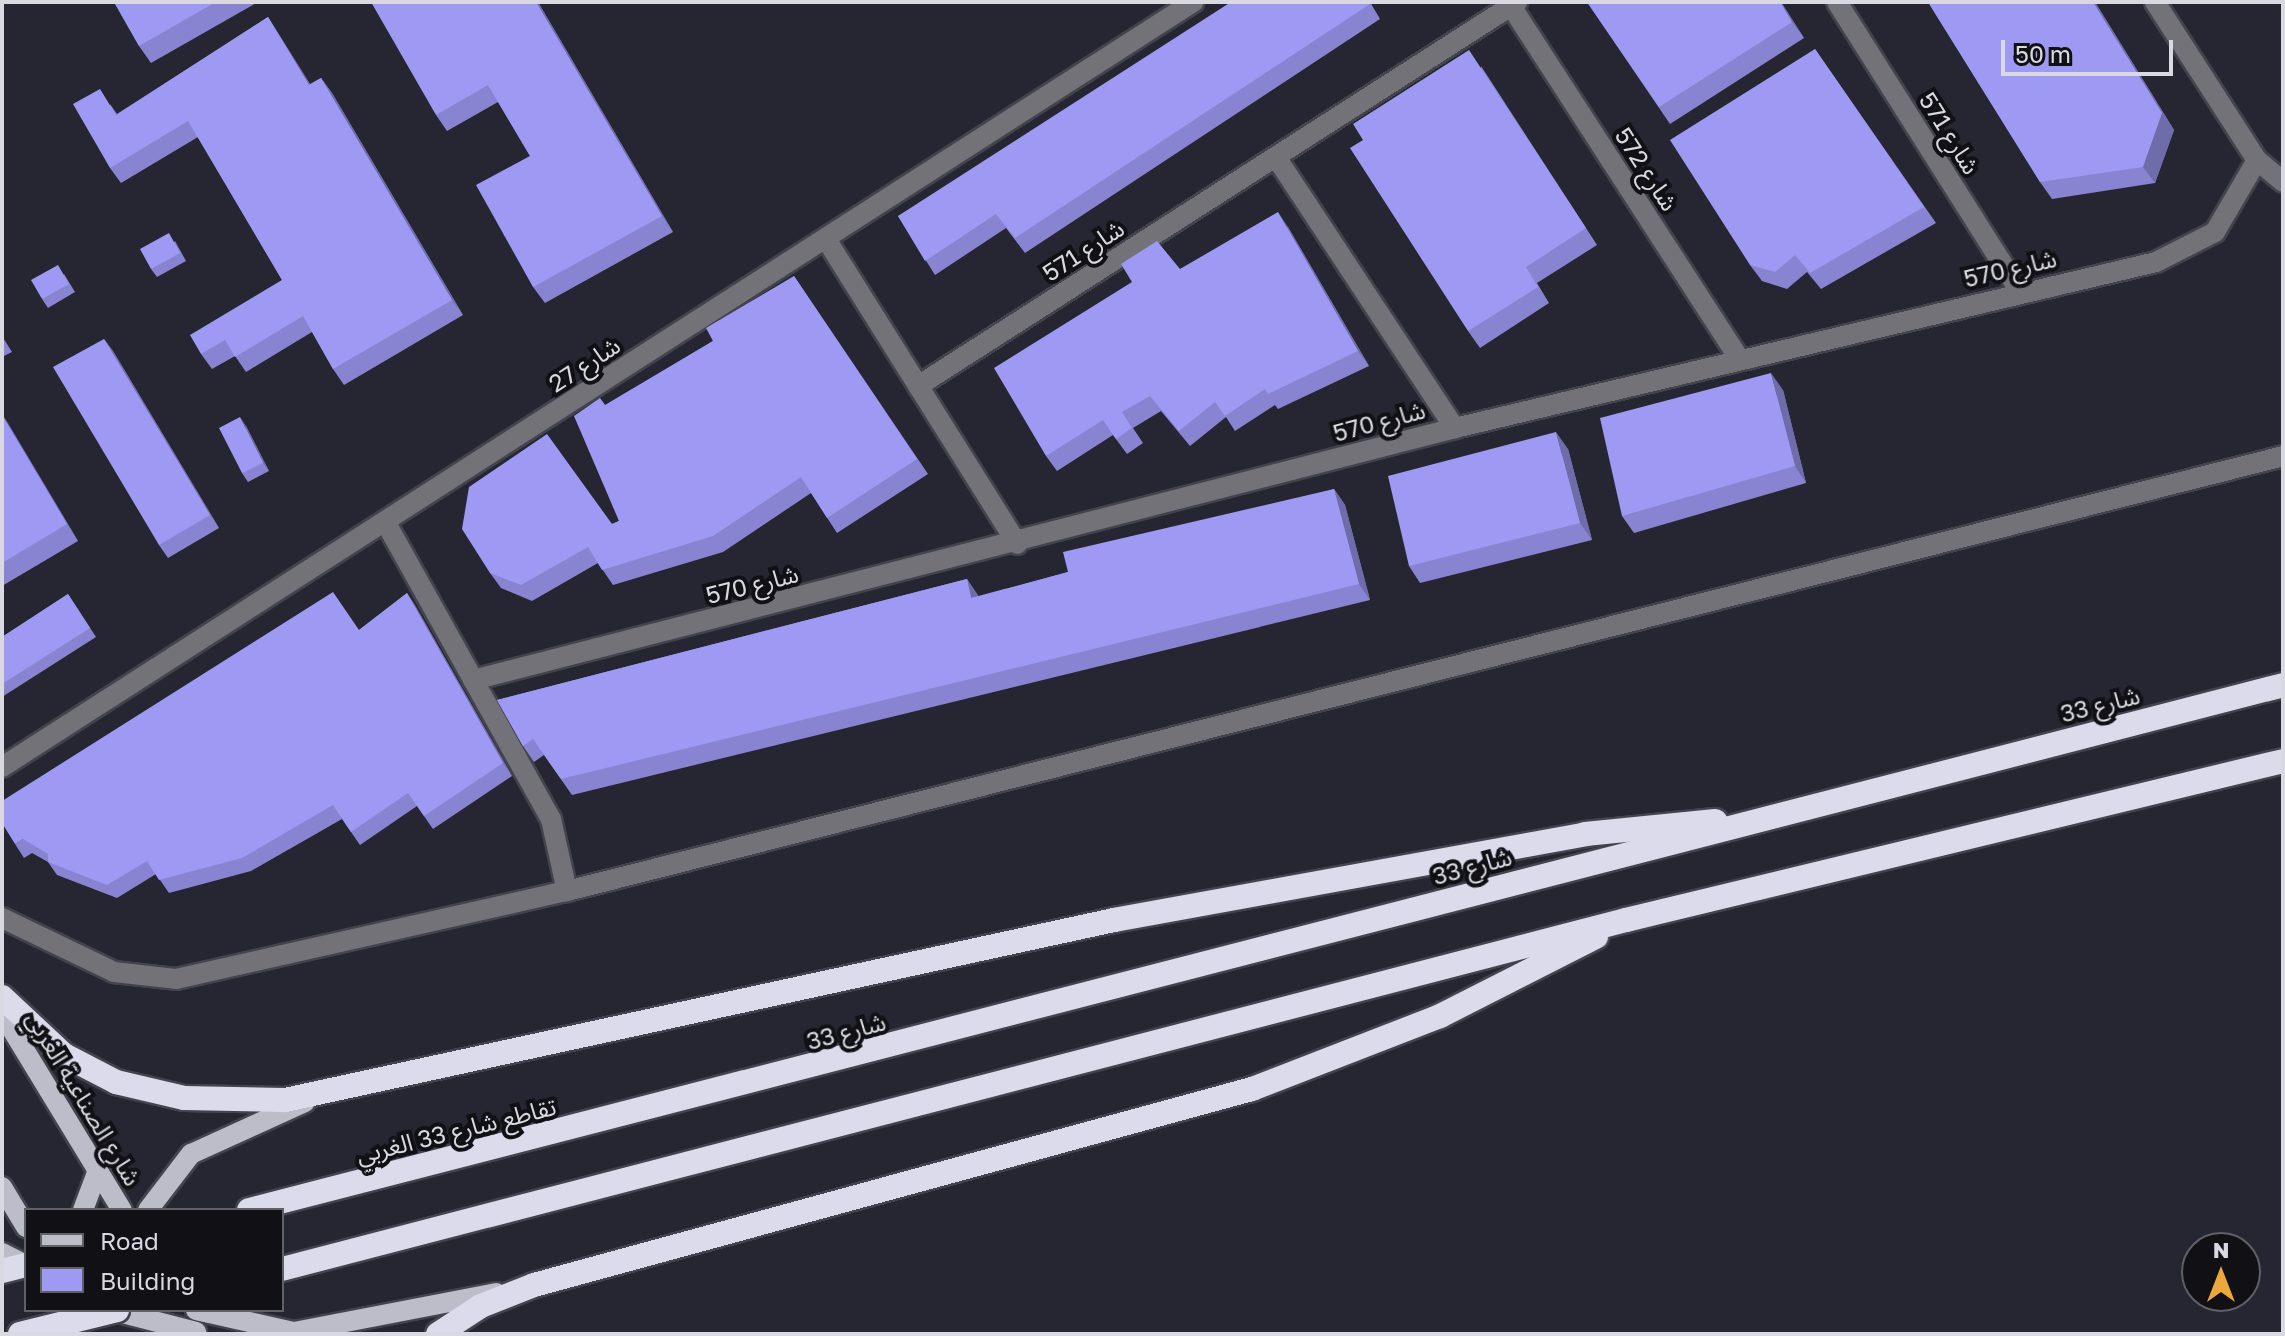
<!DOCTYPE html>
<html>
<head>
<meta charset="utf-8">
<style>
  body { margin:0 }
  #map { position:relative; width:2285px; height:1336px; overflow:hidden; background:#262632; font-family:"Golos Text","Noto Sans Arabic",sans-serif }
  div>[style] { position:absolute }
  .roads { filter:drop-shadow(2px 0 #43434e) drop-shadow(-2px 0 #43434e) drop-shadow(0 2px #43434e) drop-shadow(0 -2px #43434e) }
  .minor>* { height:20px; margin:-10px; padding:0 10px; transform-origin:10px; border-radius:10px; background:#727278 }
  .major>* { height:20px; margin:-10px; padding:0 10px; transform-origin:10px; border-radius:10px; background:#bdbdca }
  .highway>* { height:24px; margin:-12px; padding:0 12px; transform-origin:12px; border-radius:12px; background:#dbdbeb }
  .bridges { filter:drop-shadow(2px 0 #43434e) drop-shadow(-2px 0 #43434e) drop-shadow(0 2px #43434e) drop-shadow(0 -2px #43434e) }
  .highway-bridge>* { height:24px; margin:-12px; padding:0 12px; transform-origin:12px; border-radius:12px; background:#dbdbeb }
  .wall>* { inset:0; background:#8884d1 }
  .shaded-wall>* { inset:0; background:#6f6caa }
  .building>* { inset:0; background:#9e9af3 }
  span { translate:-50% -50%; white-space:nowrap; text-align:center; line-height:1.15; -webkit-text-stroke:8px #101015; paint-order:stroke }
  .street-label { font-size:24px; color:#d9d9e2 }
  .frame { position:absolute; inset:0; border:4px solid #d9d9e2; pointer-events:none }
  .legend { position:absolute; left:24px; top:1208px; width:260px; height:104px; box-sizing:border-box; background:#101015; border:2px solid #606067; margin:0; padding:10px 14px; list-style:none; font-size:24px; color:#d9d9e2 }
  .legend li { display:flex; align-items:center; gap:16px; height:40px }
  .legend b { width:40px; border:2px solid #606067 }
  .north { position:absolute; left:2181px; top:1232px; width:80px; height:80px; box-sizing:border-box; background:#101015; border:2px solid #606067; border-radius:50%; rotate:0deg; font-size:22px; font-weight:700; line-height:32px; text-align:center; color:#d9d9e2 }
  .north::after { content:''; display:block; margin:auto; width:28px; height:36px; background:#eda83b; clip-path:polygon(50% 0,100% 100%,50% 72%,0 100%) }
  .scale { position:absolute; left:2001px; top:40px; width:172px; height:36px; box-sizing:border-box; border:4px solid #d9d9e2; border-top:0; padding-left:10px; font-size:24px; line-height:28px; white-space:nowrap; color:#d9d9e2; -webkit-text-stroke:6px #101015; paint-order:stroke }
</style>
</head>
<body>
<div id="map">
  <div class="roads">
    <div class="minor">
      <i style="left:1837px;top:2px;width:342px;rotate:57.7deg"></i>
      <i style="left:2155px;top:2px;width:188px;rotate:57.2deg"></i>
      <i style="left:2257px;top:160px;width:34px;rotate:40deg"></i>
      <i style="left:1511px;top:6px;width:420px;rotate:57.1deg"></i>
      <i style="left:1276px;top:157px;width:325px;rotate:56.6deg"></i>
      <i style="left:826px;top:239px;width:360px;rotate:57.9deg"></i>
      <i style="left:918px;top:386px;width:712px;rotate:-32.66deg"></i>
      <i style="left:386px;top:523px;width:339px;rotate:60.9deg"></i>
      <i style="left:551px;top:819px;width:74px;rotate:77.5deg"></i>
      <i style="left:473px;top:680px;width:1014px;rotate:-14.39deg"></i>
      <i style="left:1455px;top:428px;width:720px;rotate:-13.32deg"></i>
      <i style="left:2156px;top:262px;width:66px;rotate:-27deg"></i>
      <i style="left:2215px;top:232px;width:83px;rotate:-59.7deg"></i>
      <i style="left:2px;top:767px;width:1416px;rotate:-32.71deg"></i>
      <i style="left:2px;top:918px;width:124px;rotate:25.7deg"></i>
      <i style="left:114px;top:972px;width:62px;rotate:6.4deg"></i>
      <i style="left:176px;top:979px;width:401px;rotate:-12.7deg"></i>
      <i style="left:567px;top:891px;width:1770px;rotate:-14.22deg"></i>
    </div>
    <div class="major">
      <i style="left:2px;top:1013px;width:231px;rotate:58.7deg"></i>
      <i style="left:2px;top:1187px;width:47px;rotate:59deg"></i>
      <i style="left:83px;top:1210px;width:43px;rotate:-69.4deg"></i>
      <i style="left:148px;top:1210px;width:71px;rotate:-52.5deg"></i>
      <i style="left:191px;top:1154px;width:125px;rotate:-24.5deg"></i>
      <i style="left:2px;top:1253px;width:27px;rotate:27deg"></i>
      <i style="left:111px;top:1310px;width:88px;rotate:14.5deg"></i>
      <i style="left:196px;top:1310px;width:100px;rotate:12.7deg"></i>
      <i style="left:294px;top:1332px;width:206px;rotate:-10.9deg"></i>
    </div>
    <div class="highway">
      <i style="left:2px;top:997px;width:85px;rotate:43.1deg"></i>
      <i style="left:64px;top:1055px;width:59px;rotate:27.4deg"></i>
      <i style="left:116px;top:1082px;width:70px;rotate:13.2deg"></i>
      <i style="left:184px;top:1098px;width:101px;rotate:1.1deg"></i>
      <i style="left:285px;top:1100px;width:848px;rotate:-12.25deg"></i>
      <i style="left:1114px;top:920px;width:479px;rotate:-10.3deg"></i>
      <i style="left:1585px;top:834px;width:131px;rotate:-5.7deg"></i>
      <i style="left:249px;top:1210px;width:2101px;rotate:-14.47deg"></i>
      <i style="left:282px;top:1269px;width:1389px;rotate:-14.56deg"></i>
      <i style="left:1626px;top:920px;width:676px;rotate:-13.6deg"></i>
      <i style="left:2px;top:1271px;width:25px;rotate:-14deg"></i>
      <i style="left:438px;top:1334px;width:51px;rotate:-33.1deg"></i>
      <i style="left:481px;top:1306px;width:57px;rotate:-21.6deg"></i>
      <i style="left:534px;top:1285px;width:744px;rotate:-15.27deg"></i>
      <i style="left:1252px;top:1089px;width:202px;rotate:-21.2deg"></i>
      <i style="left:1440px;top:1016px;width:175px;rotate:-26.9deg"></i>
    </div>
  </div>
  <div class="bridges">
    <div class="highway-bridge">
      <i style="left:20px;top:1334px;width:100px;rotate:-13.9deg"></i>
    </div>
  </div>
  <div class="wall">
    <i style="clip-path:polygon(114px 2px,258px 2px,151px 63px,139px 46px)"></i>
    <i style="clip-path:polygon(538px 2px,673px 232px,545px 303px,533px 287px,530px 156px,498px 102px,447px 131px,436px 115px)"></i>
    <i style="clip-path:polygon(1370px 2px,1380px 19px,1025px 253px,1006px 228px,935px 275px,898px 216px)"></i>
    <i style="clip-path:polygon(1587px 2px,1781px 2px,1804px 38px,1670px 124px)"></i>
    <i style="clip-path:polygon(1928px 2px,2095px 2px,2174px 130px,2155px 183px,2052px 199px,2040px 182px)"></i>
    <i style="clip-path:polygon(268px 17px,310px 84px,321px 78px,332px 93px,463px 315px,344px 385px,333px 369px,312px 332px,246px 372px,235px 356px,212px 369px,201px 354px,282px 280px,198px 137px,121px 183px,110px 168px,110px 104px,117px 114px)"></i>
    <i style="clip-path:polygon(1815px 49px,1936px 223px,1821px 289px,1807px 272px,1787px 289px,1762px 281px,1750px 265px)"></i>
    <i style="clip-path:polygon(1481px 66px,1597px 245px,1537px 283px,1549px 303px,1480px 348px,1468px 331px)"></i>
    <i style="clip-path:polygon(1288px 227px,1369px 366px,1278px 409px,1275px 405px,1235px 431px,1226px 417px,1190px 446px,1161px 411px,1133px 428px,1143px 443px,1127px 454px,1113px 435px,1057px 471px,1046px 456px,1180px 269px)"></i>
    <i style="clip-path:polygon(175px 241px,186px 261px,157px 277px,151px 269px)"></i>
    <i style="clip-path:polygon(64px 274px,75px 292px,48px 308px,42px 299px)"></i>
    <i style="clip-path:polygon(794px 276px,928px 474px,837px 533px,811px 493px,723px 552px,613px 585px,598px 563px,532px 601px,501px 588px,490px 573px,619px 521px,606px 405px,713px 341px)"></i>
    <i style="clip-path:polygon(2px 336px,12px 352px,2px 357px)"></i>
    <i style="clip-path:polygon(104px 339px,113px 351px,219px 528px,168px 558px,159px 545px)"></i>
    <i style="clip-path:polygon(1783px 390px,1806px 483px,1634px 533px,1622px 516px)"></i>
    <i style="clip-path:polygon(2px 414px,78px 541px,2px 586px)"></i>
    <i style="clip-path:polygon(246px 426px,269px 471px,248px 482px,242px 473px)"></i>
    <i style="clip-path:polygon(1568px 449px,1592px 540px,1420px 583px,1409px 566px)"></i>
    <i style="clip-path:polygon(1334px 489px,1345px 505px,1370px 600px,572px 795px,544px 755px,534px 762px,523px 746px,497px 700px,967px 579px,978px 597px,1068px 572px)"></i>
    <i style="clip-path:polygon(407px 593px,416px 607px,512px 776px,433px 829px,417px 806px,360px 845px,342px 819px,251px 871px,169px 893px,156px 874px,117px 898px,57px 875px,48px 862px,32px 853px,24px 858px,15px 844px,359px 630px)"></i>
    <i style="clip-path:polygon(68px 594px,96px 637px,2px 697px,2px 637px)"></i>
  </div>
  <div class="shaded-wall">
    <i style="clip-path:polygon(536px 2px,538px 2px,673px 232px,662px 216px)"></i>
    <i style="clip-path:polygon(1780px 2px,1781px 2px,1804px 38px,1792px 22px)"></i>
    <i style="clip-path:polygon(2093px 2px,2095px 2px,2174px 130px,2155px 183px,2143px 167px)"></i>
    <i style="clip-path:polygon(268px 17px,278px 33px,320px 100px,309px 85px)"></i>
    <i style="clip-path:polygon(321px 78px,332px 93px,463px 315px,452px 300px)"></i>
    <i style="clip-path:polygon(1278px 212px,1288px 227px,1369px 366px,1358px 351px)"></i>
    <i style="clip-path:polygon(104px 339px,113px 351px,219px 528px,210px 515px)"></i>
    <i style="clip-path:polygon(1771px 373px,1783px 390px,1806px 483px,1795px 466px)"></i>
    <i style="clip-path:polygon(2px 414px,8px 423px,78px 541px,67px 524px)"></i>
    <i style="clip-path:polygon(240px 417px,246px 426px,269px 471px,263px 463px)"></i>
    <i style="clip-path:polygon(1556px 432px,1568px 449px,1592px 540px,1580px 523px)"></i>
    <i style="clip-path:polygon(1334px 489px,1345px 505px,1370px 600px,1359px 584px)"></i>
    <i style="clip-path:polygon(967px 579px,978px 595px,983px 615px,971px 598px)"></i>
    <i style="clip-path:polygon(407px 593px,416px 607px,512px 776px,503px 763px)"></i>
  </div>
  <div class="building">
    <i style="clip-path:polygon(114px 2px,216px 2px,139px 46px)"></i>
    <i style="clip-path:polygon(371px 2px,536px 2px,662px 216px,533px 287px,476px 185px,530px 156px,488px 85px,436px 115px)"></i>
    <i style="clip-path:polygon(1231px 2px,1369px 2px,1370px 4px,1015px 238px,996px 214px,925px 261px,898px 216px)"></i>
    <i style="clip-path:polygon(1587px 2px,1780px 2px,1792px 22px,1659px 107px)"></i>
    <i style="clip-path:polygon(1928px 2px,2093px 2px,2162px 113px,2143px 167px,2040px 182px)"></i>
    <i style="clip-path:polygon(268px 17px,309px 85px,321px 78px,452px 300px,333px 369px,303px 316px,235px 357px,225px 340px,201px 354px,190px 335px,282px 280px,188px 121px,110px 168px,73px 104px,100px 89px,116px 115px)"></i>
    <i style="clip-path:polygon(1815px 49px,1924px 207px,1810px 273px,1795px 255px,1775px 272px,1750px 265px,1670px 140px)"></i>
    <i style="clip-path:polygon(1469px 50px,1586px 228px,1526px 267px,1538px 287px,1468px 331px,1350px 148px,1363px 140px,1353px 124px)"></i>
    <i style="clip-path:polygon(1278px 212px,1358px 351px,1268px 394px,1265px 389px,1225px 416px,1215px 402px,1179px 431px,1150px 396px,1122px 412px,1132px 428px,1116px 439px,1103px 420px,1046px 456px,994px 368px,1132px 282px,1121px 264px,1157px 241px,1180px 269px)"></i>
    <i style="clip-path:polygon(169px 233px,180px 253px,151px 269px,140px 249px)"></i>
    <i style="clip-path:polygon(58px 265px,69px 284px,42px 299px,31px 280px)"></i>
    <i style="clip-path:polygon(794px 276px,917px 459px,827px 518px,801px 477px,713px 536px,602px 570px,588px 547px,521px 585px,490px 573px,462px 529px,469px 487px,547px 434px,612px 524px,619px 521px,574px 416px,600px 398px,605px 405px,713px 341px,706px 328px)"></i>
    <i style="clip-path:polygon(104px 339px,210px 515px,159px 545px,53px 367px)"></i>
    <i style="clip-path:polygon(1771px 373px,1795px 466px,1622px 516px,1600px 418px)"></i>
    <i style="clip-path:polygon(2px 415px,67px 524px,2px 563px)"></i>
    <i style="clip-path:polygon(240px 417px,263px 463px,242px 473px,219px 428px)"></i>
    <i style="clip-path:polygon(1556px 432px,1580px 523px,1409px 566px,1388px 476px)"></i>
    <i style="clip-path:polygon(1334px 489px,1359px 584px,561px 779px,533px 739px,523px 746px,497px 700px,967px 579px,971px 598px,1068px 572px,1063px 552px)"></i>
    <i style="clip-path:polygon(333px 592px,359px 630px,407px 593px,503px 763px,424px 816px,408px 793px,351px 832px,333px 805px,242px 858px,159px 880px,147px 861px,107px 885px,48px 862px,48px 854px,23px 839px,15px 844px,2px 823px,2px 801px)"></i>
    <i style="clip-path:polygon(68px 594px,90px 628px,2px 684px,2px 637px)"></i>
  </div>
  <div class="street-label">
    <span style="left:1950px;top:133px;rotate:58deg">شارع 571</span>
    <span style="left:1647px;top:169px;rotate:57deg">شارع 572</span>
    <span style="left:1083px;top:250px;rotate:-33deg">شارع 571</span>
    <span style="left:2010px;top:268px;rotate:-13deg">شارع 570</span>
    <span style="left:584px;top:364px;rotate:-33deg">شارع 27</span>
    <span style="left:1379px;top:421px;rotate:-15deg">شارع 570</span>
    <span style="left:752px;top:584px;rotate:-14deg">شارع 570</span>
    <span style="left:2100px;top:704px;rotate:-14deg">شارع 33</span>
    <span style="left:1472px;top:866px;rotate:-15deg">شارع 33</span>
    <span style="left:846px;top:1031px;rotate:-15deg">شارع 33</span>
    <span style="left:84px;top:1098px;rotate:59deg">شارع الصناعية الغربي</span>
    <span style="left:456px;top:1130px;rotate:-14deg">تقاطع شارع 33 الغربي</span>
  </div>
  <div class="frame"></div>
  <ul class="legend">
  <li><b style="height:10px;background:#bdbdca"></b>Road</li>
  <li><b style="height:22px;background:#9e9af3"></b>Building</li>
  </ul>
  <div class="north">N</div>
  <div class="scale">50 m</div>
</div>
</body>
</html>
